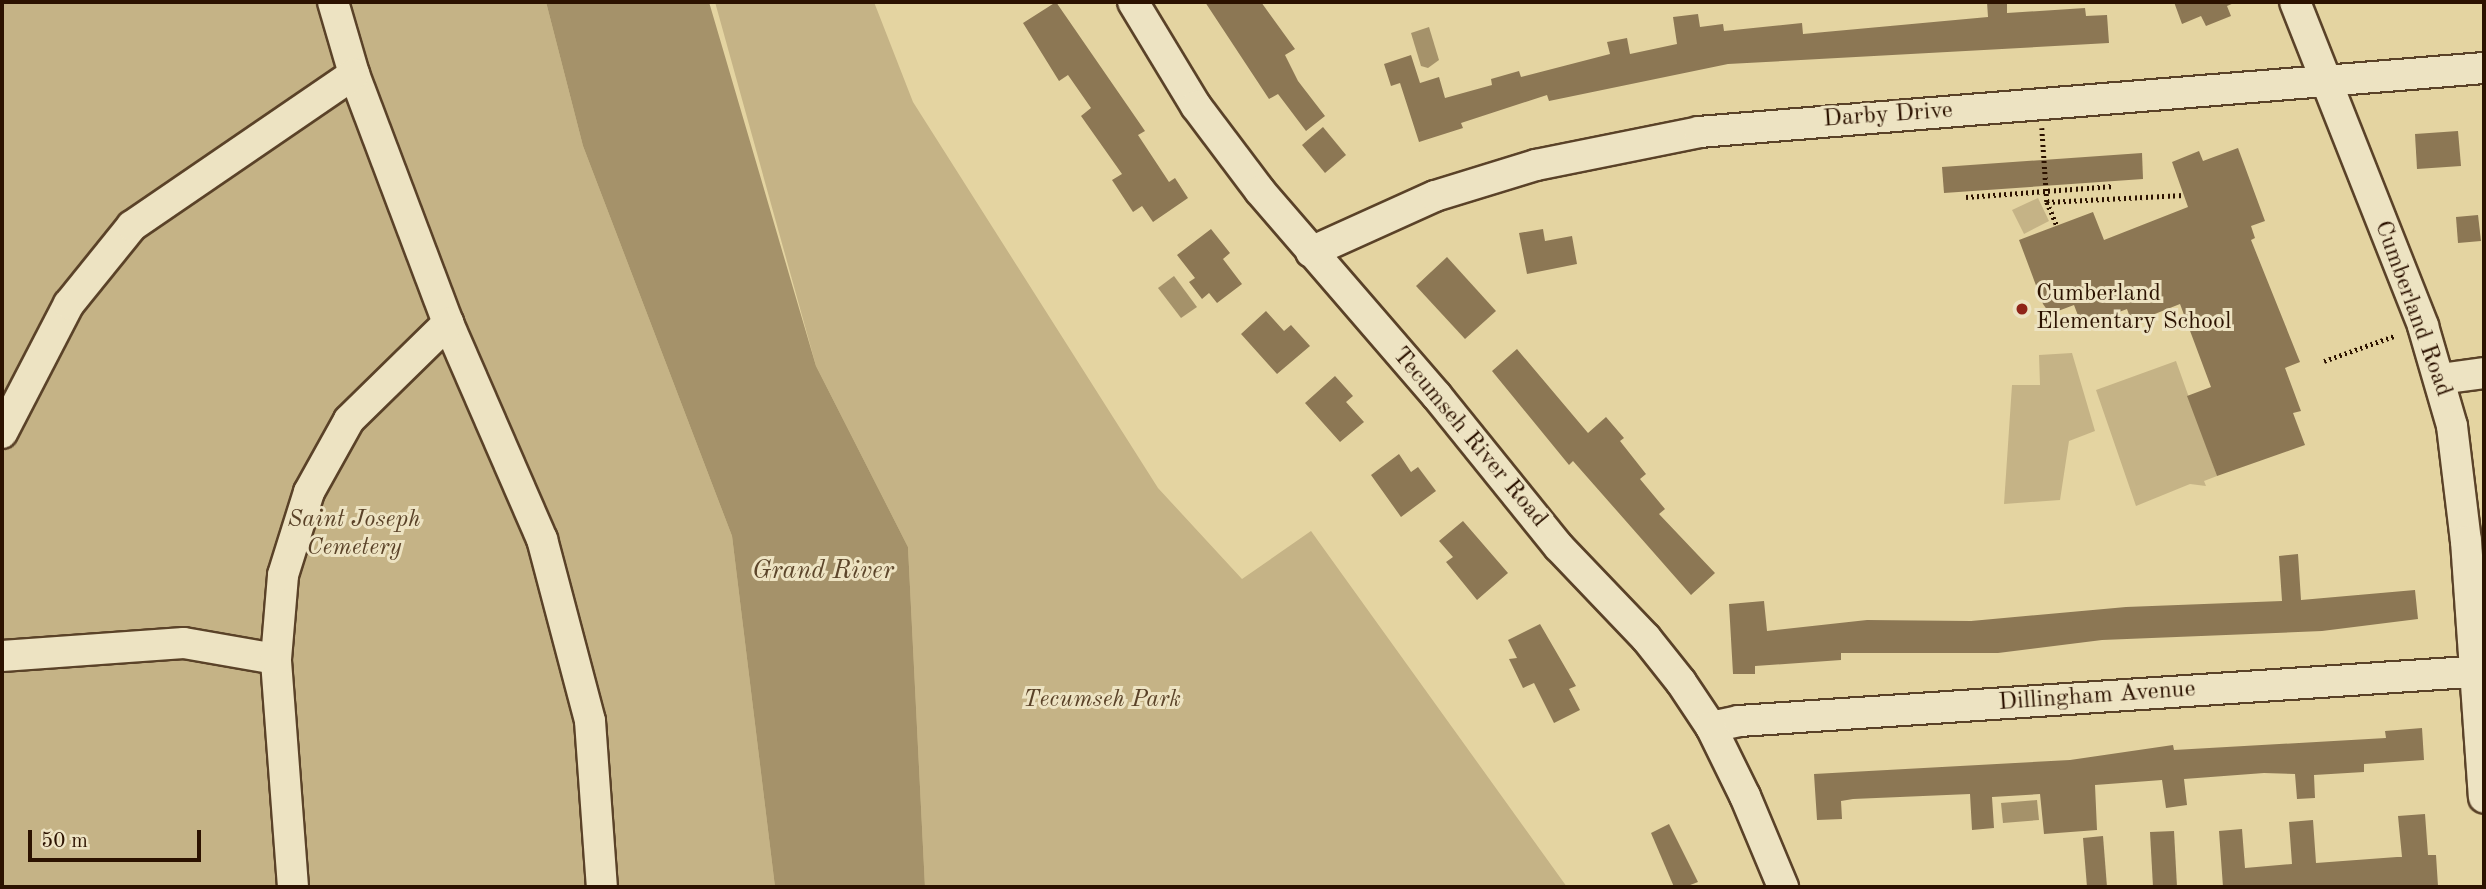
<!DOCTYPE html>
<html>
<head>
<meta charset="utf-8">
<style>
  body { margin:0 }
  #map { position:relative; width:2486px; height:889px; overflow:hidden; background:#e4d4a1; font-family:"Old Standard TT",serif }
  div>[style] { position:absolute }
  .green>* { inset:0; background:#c5b386 }
  .water>* { inset:0; background:#a5926a }
  .building>* { inset:0; background:#8c7754 }
  .path>* { height:4.5px; margin-top:-2.25px; transform-origin:0; background:repeating-linear-gradient(90deg,#2c1200 0 2px,transparent 0 5.5px) }
  .roads { filter:drop-shadow(2px 0 #5a4228) drop-shadow(-2px 0 #5a4228) drop-shadow(0 2px #5a4228) drop-shadow(0 -2px #5a4228) }
  .minor>* { height:30px; margin:-15px; padding:0 15px; transform-origin:15px; border-radius:15px; background:#ede3c2 }
  .dots>* { width:19px; height:19px; translate:-50% -50%; box-sizing:border-box; border:4px solid #ede3c2; border-radius:50% }
  span { translate:-50% -50%; white-space:nowrap; text-align:center; line-height:1.15; -webkit-text-stroke:6px #ede3c2; paint-order:stroke }
  .street-label { font-size:24px; color:#2c1200 }
  .poi-label { font-size:24px; color:#2c1200 }
  .left { translate:0 -50%; text-align:left }
  .park-label { font-size:24px; color:#5a4228; font-style:italic }
  .water-label { font-size:26px; color:#5c452a; font-style:italic }
  .frame { position:absolute; inset:0; border:4px solid #2c1200; pointer-events:none }
  .scale { position:absolute; left:28px; top:830px; width:173px; height:32px; box-sizing:border-box; border:4px solid #2c1200; border-top:0; padding-left:9px; font-size:21px; line-height:24px; white-space:nowrap; color:#2c1200; -webkit-text-stroke:5px #ede3c2; paint-order:stroke }
</style>
</head>
<body>
<div id="map">
  <div class="green">
    <i style="clip-path:polygon(2px 2px,546px 2px,583px 146px,732px 536px,775px 887px,2px 887px)"></i>
    <i style="clip-path:polygon(715px 2px,874px 2px,913px 102px,1158px 488px,1242px 579px,1311px 531px,1567px 887px,925px 887px,908px 547px,816px 366px)"></i>
    <i style="clip-path:polygon(2038px 198px,2049px 221px,2024px 234px,2012px 210px)"></i>
    <i style="clip-path:polygon(2072px 353px,2095px 431px,2069px 441px,2060px 500px,2004px 504px,2012px 385px,2040px 385px,2039px 355px)"></i>
    <i style="clip-path:polygon(2176px 361px,2217px 476px,2204px 481px,2206px 486px,2190px 484px,2136px 506px,2096px 390px)"></i>
  </div>
  <div class="water">
    <i style="clip-path:polygon(546px 2px,709px 2px,816px 366px,908px 547px,925px 887px,775px 887px,732px 536px,583px 146px)"></i>
    <i style="clip-path:polygon(1429px 27px,1439px 60px,1428px 68px,1421px 66px,1411px 33px)"></i>
    <i style="clip-path:polygon(1174px 276px,1197px 307px,1181px 318px,1158px 288px)"></i>
    <i style="clip-path:polygon(2037px 800px,2039px 820px,2003px 823px,2001px 803px)"></i>
  </div>
  <div class="building">
    <i style="clip-path:polygon(1056px 2px,1145px 131px,1138px 135px,1169px 182px,1175px 178px,1188px 198px,1153px 222px,1142px 206px,1133px 212px,1112px 180px,1122px 174px,1081px 116px,1091px 108px,1068px 75px,1059px 81px,1023px 23px)"></i>
    <i style="clip-path:polygon(1205px 2px,1261px 2px,1295px 49px,1285px 55px,1298px 81px,1325px 116px,1306px 131px,1278px 94px,1269px 99px)"></i>
    <i style="clip-path:polygon(1987px 2px,2007px 2px,2007px 13px,2085px 8px,2086px 16px,2107px 15px,2109px 43px,1728px 64px,1549px 101px,1547px 95px,1461px 123px,1463px 128px,1419px 142px,1400px 83px,1391px 86px,1384px 64px,1411px 55px,1420px 83px,1439px 77px,1445px 98px,1492px 85px,1491px 79px,1519px 71px,1521px 77px,1610px 54px,1607px 42px,1627px 38px,1630px 54px,1677px 44px,1673px 17px,1698px 14px,1700px 27px,1723px 24px,1724px 31px,1802px 23px,1803px 34px,1988px 17px)"></i>
    <i style="clip-path:polygon(2174px 2px,2234px 2px,2234px 3px,2227px 6px,2231px 16px,2206px 26px,2201px 16px,2182px 24px)"></i>
    <i style="clip-path:polygon(1323px 127px,1346px 155px,1325px 173px,1302px 145px)"></i>
    <i style="clip-path:polygon(2458px 131px,2461px 166px,2417px 169px,2415px 134px)"></i>
    <i style="clip-path:polygon(2238px 148px,2265px 221px,2251px 226px,2255px 238px,2251px 240px,2300px 362px,2285px 368px,2301px 411px,2293px 413px,2305px 445px,2217px 476px,2187px 396px,2211px 387px,2180px 304px,2132px 323px,2127px 309px,2082px 326px,2074px 305px,2050px 314px,2043px 304px,2019px 240px,2093px 212px,2104px 240px,2188px 207px,2172px 162px,2199px 151px,2203px 161px)"></i>
    <i style="clip-path:polygon(2142px 153px,2143px 179px,1944px 193px,1942px 167px)"></i>
    <i style="clip-path:polygon(2478px 215px,2481px 241px,2458px 243px,2456px 217px)"></i>
    <i style="clip-path:polygon(1211px 229px,1230px 253px,1223px 259px,1242px 284px,1217px 303px,1209px 293px,1202px 299px,1189px 282px,1195px 278px,1177px 255px)"></i>
    <i style="clip-path:polygon(1543px 229px,1545px 241px,1572px 236px,1577px 264px,1527px 274px,1519px 233px)"></i>
    <i style="clip-path:polygon(1447px 257px,1496px 311px,1465px 339px,1416px 286px)"></i>
    <i style="clip-path:polygon(1266px 311px,1284px 331px,1291px 325px,1310px 346px,1277px 374px,1241px 334px)"></i>
    <i style="clip-path:polygon(1517px 349px,1588px 433px,1606px 417px,1624px 438px,1620px 441px,1646px 474px,1640px 479px,1665px 509px,1659px 514px,1715px 573px,1691px 595px,1573px 461px,1569px 465px,1492px 371px)"></i>
    <i style="clip-path:polygon(1335px 376px,1353px 396px,1346px 402px,1364px 422px,1340px 442px,1305px 403px)"></i>
    <i style="clip-path:polygon(1399px 454px,1411px 472px,1418px 467px,1436px 491px,1401px 517px,1371px 475px)"></i>
    <i style="clip-path:polygon(1463px 521px,1508px 573px,1477px 600px,1446px 562px,1453px 557px,1439px 541px)"></i>
    <i style="clip-path:polygon(2298px 554px,2301px 600px,2415px 590px,2418px 619px,2322px 631px,2102px 640px,1998px 653px,1841px 653px,1841px 660px,1755px 666px,1755px 674px,1733px 674px,1729px 604px,1764px 601px,1767px 631px,1867px 620px,1971px 621px,2126px 607px,2282px 601px,2279px 556px)"></i>
    <i style="clip-path:polygon(1540px 624px,1576px 686px,1569px 689px,1580px 710px,1554px 723px,1534px 683px,1523px 688px,1509px 659px,1517px 658px,1508px 640px)"></i>
    <i style="clip-path:polygon(2422px 728px,2424px 760px,2364px 764px,2364px 772px,2314px 775px,2315px 798px,2297px 799px,2295px 774px,2264px 773px,2184px 779px,2187px 805px,2166px 808px,2162px 780px,2095px 785px,2097px 830px,2044px 834px,2040px 794px,1992px 797px,1994px 828px,1972px 830px,1970px 794px,1853px 799px,1841px 801px,1842px 819px,1817px 820px,1814px 774px,2070px 760px,2173px 745px,2174px 750px,2386px 738px,2385px 731px)"></i>
    <i style="clip-path:polygon(2425px 814px,2428px 855px,2436px 855px,2438px 886px,2223px 887px,2219px 831px,2242px 829px,2245px 868px,2292px 864px,2289px 822px,2313px 820px,2316px 863px,2397px 857px,2402px 857px,2398px 816px)"></i>
    <i style="clip-path:polygon(1669px 824px,1698px 882px,1685px 887px,1674px 887px,1651px 833px)"></i>
    <i style="clip-path:polygon(2174px 831px,2177px 887px,2153px 887px,2150px 832px)"></i>
    <i style="clip-path:polygon(2103px 836px,2107px 887px,2087px 887px,2083px 838px)"></i>
  </div>
  <div class="path">
    <i style="left:2042px;top:128px;width:74px;rotate:86.1deg"></i>
    <i style="left:2047px;top:202px;width:25px;rotate:67deg"></i>
    <i style="left:1966px;top:197px;width:148px;rotate:-4.3deg"></i>
    <i style="left:2047px;top:202px;width:137px;rotate:-2.9deg"></i>
    <i style="left:2324px;top:361px;width:74px;rotate:-19.7deg"></i>
  </div>
  <div class="roads">
    <div class="minor">
      <i style="left:333px;top:2px;width:75px;rotate:73.7deg"></i>
      <i style="left:354px;top:74px;width:266px;rotate:69.3deg"></i>
      <i style="left:448px;top:323px;width:236px;rotate:66.5deg"></i>
      <i style="left:542px;top:539px;width:188px;rotate:75.2deg"></i>
      <i style="left:590px;top:721px;width:166px;rotate:85.9deg"></i>
      <i style="left:1133px;top:2px;width:122px;rotate:58.8deg"></i>
      <i style="left:1196px;top:106px;width:106px;rotate:53deg"></i>
      <i style="left:1260px;top:191px;width:271px;rotate:49.2deg"></i>
      <i style="left:1437px;top:396px;width:194px;rotate:51.1deg"></i>
      <i style="left:1559px;top:547px;width:126px;rotate:46.3deg"></i>
      <i style="left:1646px;top:638px;width:56px;rotate:51.5deg"></i>
      <i style="left:1681px;top:682px;width:54px;rotate:56.3deg"></i>
      <i style="left:1711px;top:727px;width:77px;rotate:63.8deg"></i>
      <i style="left:1745px;top:796px;width:99px;rotate:67.3deg"></i>
      <i style="left:2295px;top:2px;width:348px;rotate:68.4deg"></i>
      <i style="left:2423px;top:326px;width:104px;rotate:73.8deg"></i>
      <i style="left:2452px;top:426px;width:116px;rotate:83.1deg"></i>
      <i style="left:2466px;top:541px;width:257px;rotate:86deg"></i>
      <i style="left:1311px;top:252px;width:136px;rotate:-24.3deg"></i>
      <i style="left:1435px;top:196px;width:106px;rotate:-17.1deg"></i>
      <i style="left:1536px;top:165px;width:166px;rotate:-11.4deg"></i>
      <i style="left:1699px;top:132px;width:788px;rotate:-4.66deg"></i>
      <i style="left:2440px;top:379px;width:44px;rotate:-7.8deg"></i>
      <i style="left:2px;top:433px;width:145px;rotate:-62.6deg"></i>
      <i style="left:69px;top:304px;width:100px;rotate:-51.1deg"></i>
      <i style="left:132px;top:226px;width:269px;rotate:-34.4deg"></i>
      <i style="left:2px;top:656px;width:182px;rotate:-4.1deg"></i>
      <i style="left:184px;top:643px;width:93px;rotate:9.9deg"></i>
      <i style="left:1711px;top:727px;width:29px;rotate:-12deg"></i>
      <i style="left:1739px;top:721px;width:747px;rotate:-3.84deg"></i>
      <i style="left:293px;top:887px;width:229px;rotate:-94.3deg"></i>
      <i style="left:276px;top:659px;width:84px;rotate:-85.2deg"></i>
      <i style="left:283px;top:575px;width:87px;rotate:-72.6deg"></i>
      <i style="left:309px;top:492px;width:82px;rotate:-60.9deg"></i>
      <i style="left:349px;top:420px;width:139px;rotate:-44.4deg"></i>
    </div>
  </div>
  <div class="dots">
    <i style="left:2022px;top:309px;background:#8f2418"></i>
  </div>
  <div class="street-label">
    <span style="left:1888px;top:116px;rotate:-4deg">Darby Drive</span>
    <span style="left:2412px;top:309px;rotate:70deg">Cumberland Road</span>
    <span style="left:1469px;top:438px;rotate:50deg">Tecumseh River Road</span>
    <span style="left:2097px;top:697px;rotate:-4deg">Dillingham Avenue</span>
  </div>
  <div class="poi-label">
    <span class="left" style="left:2036px;top:309px">Cumberland<br>Elementary School</span>
  </div>
  <div class="park-label">
    <span style="left:354px;top:535px">Saint Joseph<br>Cemetery</span>
    <span style="left:1102px;top:701px">Tecumseh Park</span>
  </div>
  <div class="water-label">
    <span style="left:823px;top:572px">Grand River</span>
  </div>
  <div class="frame"></div>
  <div class="scale">50 m</div>
</div>
</body>
</html>
